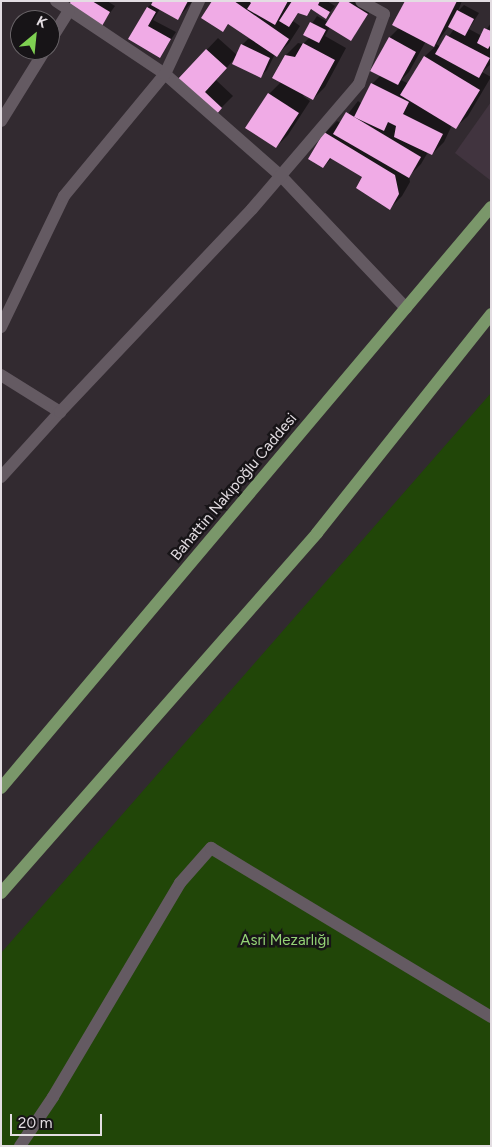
<!DOCTYPE html>
<html>
<head>
<meta charset="utf-8">
<style>
  body { margin:0 }
  #map { position:relative; width:492px; height:1147px; overflow:hidden; background:#322a30; font-family:Figtree,sans-serif }
  div>[style] { position:absolute }
  .built>* { inset:0; background:#41343f }
  .green>* { inset:0; background:#214608 }
  .shadow>* { inset:0; background:#0007 }
  .building>* { inset:0; background:#f0abe6 }
  .minor>* { height:12px; margin:-6px; padding:0 6px; transform-origin:6px; border-radius:6px; background:#645a62 }
  .major>* { height:12px; margin:-6px; padding:0 6px; transform-origin:6px; border-radius:6px; background:#7a976a }
  span { translate:-50% -50%; white-space:nowrap; text-align:center; line-height:1.15; -webkit-text-stroke:5px #171417; paint-order:stroke }
  .street-label { font-size:15px; color:#e3dde2 }
  .park-label { font-size:15px; color:#94d376 }
  .frame { position:absolute; inset:0; border:2px solid #e3dde2; pointer-events:none }
  .north { position:absolute; left:10px; top:10px; width:50px; height:50px; box-sizing:border-box; background:#171417; border:1px solid #696468; border-radius:50%; rotate:28deg; font-size:14px; font-weight:700; line-height:20px; text-align:center; color:#e3dde2 }
  .north::after { content:''; display:block; margin:auto; width:18px; height:22px; background:#7fd052; clip-path:polygon(50% 0,100% 100%,50% 72%,0 100%) }
  .scale { position:absolute; left:10px; top:1114px; width:92px; height:22px; box-sizing:border-box; border:2px solid #e3dde2; border-top:0; padding-left:6px; font-size:15px; line-height:18px; white-space:nowrap; color:#e3dde2; -webkit-text-stroke:4px #171417; paint-order:stroke }
</style>
</head>
<body>
<div id="map">
  <div class="built">
    <i style="clip-path:polygon(491px 102px,491px 178px,490px 180px,455px 153px)"></i>
  </div>
  <div class="green">
    <i style="clip-path:polygon(491px 393px,491px 1146px,1px 1146px,1px 953px)"></i>
  </div>
  <div class="shadow">
    <i style="clip-path:polygon(72px 1px,107px 1px,115px 6px,102px 24px)"></i>
    <i style="clip-path:polygon(154px 1px,193px 1px,178px 18px,160px 9px,153px 20px,176px 32px,160px 56px,130px 39px,148px 7px)"></i>
    <i style="clip-path:polygon(214px 1px,327px 1px,335px 6px,326px 17px,313px 8px,307px 14px,299px 12px,293px 21px,300px 26px,289px 43px,277px 55px,275px 54px,267px 70px,261px 76px,235px 58px,216px 80px,233px 96px,216px 113px,179px 79px,218px 38px,237px 55px,242px 45px,248px 39px,254px 40px,230px 23px,223px 30px)"></i>
    <i style="clip-path:polygon(341px 1px,363px 1px,373px 7px,351px 40px,330px 27px,325px 36px,346px 48px,325px 87px,313px 99px,304px 94px,303px 96px,310px 101px,288px 135px,276px 147px,247px 127px,269px 94px,281px 82px,286px 55px,298px 43px,303px 44px,310px 37px,305px 34px,317px 16px,328px 22px)"></i>
    <i style="clip-path:polygon(evenodd,406px 1px,462px 1px,458px 11px,464px 5px,479px 13px,469px 29px,482px 36px,491px 23px,491px 64px,482px 72px,491px 77px,468px 116px,456px 127px,452px 125px,444px 142px,432px 154px,428px 152px,421px 164px,409px 176px,410px 182px,402px 196px,390px 208px,364px 177px,332px 158px,323px 167px,325px 133px,337px 121px,341px 123px,358px 101px,362px 104px,372px 84px,381px 75px,390px 37px,399px 28px,406px 1px,449px 26px,454px 29px,441px 47px,436px 44px,449px 26px,406px 1px,426px 41px,436px 46px,425px 56px,409px 84px,401px 80px,409px 72px,426px 41px)"></i>
  </div>
  <div class="building">
    <i style="clip-path:polygon(71px 1px,92px 1px,110px 12px,102px 26px,68px 7px)"></i>
    <i style="clip-path:polygon(153px 1px,188px 1px,178px 20px,151px 5px)"></i>
    <i style="clip-path:polygon(212px 1px,234px 1px,289px 39px,277px 57px,228px 24px,223px 32px,201px 18px)"></i>
    <i style="clip-path:polygon(249px 1px,288px 1px,275px 25px,247px 9px,251px 3px)"></i>
    <i style="clip-path:polygon(292px 1px,320px 1px,318px 5px,330px 12px,326px 19px,311px 9px,307px 16px,298px 13px,289px 27px,279px 21px)"></i>
    <i style="clip-path:polygon(340px 1px,347px 1px,368px 14px,351px 41px,325px 25px)"></i>
    <i style="clip-path:polygon(405px 1px,457px 1px,434px 47px,392px 25px)"></i>
    <i style="clip-path:polygon(147px 7px,156px 12px,148px 26px,171px 39px,160px 58px,128px 39px)"></i>
    <i style="clip-path:polygon(457px 10px,474px 19px,465px 36px,448px 27px)"></i>
    <i style="clip-path:polygon(310px 22px,326px 30px,319px 43px,303px 35px)"></i>
    <i style="clip-path:polygon(484px 28px,491px 31px,491px 44px,488px 49px,477px 43px)"></i>
    <i style="clip-path:polygon(446px 35px,490px 58px,479px 78px,435px 54px)"></i>
    <i style="clip-path:polygon(389px 37px,416px 52px,398px 85px,370px 71px)"></i>
    <i style="clip-path:polygon(303px 43px,335px 60px,313px 100px,272px 78px,285px 55px,295px 57px)"></i>
    <i style="clip-path:polygon(241px 44px,270px 58px,261px 78px,232px 64px)"></i>
    <i style="clip-path:polygon(206px 49px,227px 68px,205px 92px,222px 108px,216px 115px,177px 80px)"></i>
    <i style="clip-path:polygon(424px 56px,480px 90px,456px 129px,400px 95px)"></i>
    <i style="clip-path:polygon(371px 83px,409px 102px,403px 114px,443px 134px,432px 155px,394px 137px,396px 126px,388px 122px,384px 131px,354px 117px)"></i>
    <i style="clip-path:polygon(268px 93px,299px 113px,276px 148px,245px 128px)"></i>
    <i style="clip-path:polygon(346px 112px,421px 157px,409px 178px,333px 134px)"></i>
    <i style="clip-path:polygon(324px 132px,395px 175px,399px 194px,390px 210px,356px 188px,362px 177px,330px 158px,323px 168px,308px 159px)"></i>
  </div>
  <div class="minor">
    <i style="left:56px;top:1px;width:131px;rotate:33.8deg"></i>
    <i style="left:165px;top:74px;width:154px;rotate:41.3deg"></i>
    <i style="left:281px;top:176px;width:182px;rotate:46.6deg"></i>
    <i style="left:50px;top:41px;width:36px;rotate:-58deg"></i>
    <i style="left:1px;top:121px;width:84px;rotate:-58.2deg"></i>
    <i style="left:1px;top:327px;width:145px;rotate:-64.3deg"></i>
    <i style="left:64px;top:196px;width:158px;rotate:-50.4deg"></i>
    <i style="left:165px;top:74px;width:81px;rotate:-65deg"></i>
    <i style="left:1px;top:375px;width:70px;rotate:32.1deg"></i>
    <i style="left:1px;top:477px;width:88px;rotate:-47.8deg"></i>
    <i style="left:60px;top:412px;width:279px;rotate:-46.6deg"></i>
    <i style="left:252px;top:209px;width:165px;rotate:-49.4deg"></i>
    <i style="left:359px;top:84px;width:74px;rotate:-70.3deg"></i>
    <i style="left:384px;top:14px;width:26px;rotate:-151deg"></i>
    <i style="left:20px;top:1146px;width:59px;rotate:-56deg"></i>
    <i style="left:53px;top:1097px;width:249px;rotate:-59.3deg"></i>
    <i style="left:180px;top:883px;width:47px;rotate:-48.5deg"></i>
    <i style="left:211px;top:848px;width:327px;rotate:31.1deg"></i>
  </div>
  <div class="major">
    <i style="left:1px;top:788px;width:760px;rotate:-49.86deg"></i>
    <i style="left:1px;top:893px;width:479px;rotate:-48.7deg"></i>
    <i style="left:317px;top:533px;width:280px;rotate:-51.5deg"></i>
  </div>
  <div class="street-label">
    <span style="left:234px;top:487px;rotate:-50deg">Bahattin Nakıpoğlu Caddesi</span>
  </div>
  <div class="park-label">
    <span style="left:285px;top:941px">Asri Mezarlığı</span>
  </div>
  <div class="frame"></div>
  <div class="north">K</div>
  <div class="scale">20 m</div>
</div>
</body>
</html>
